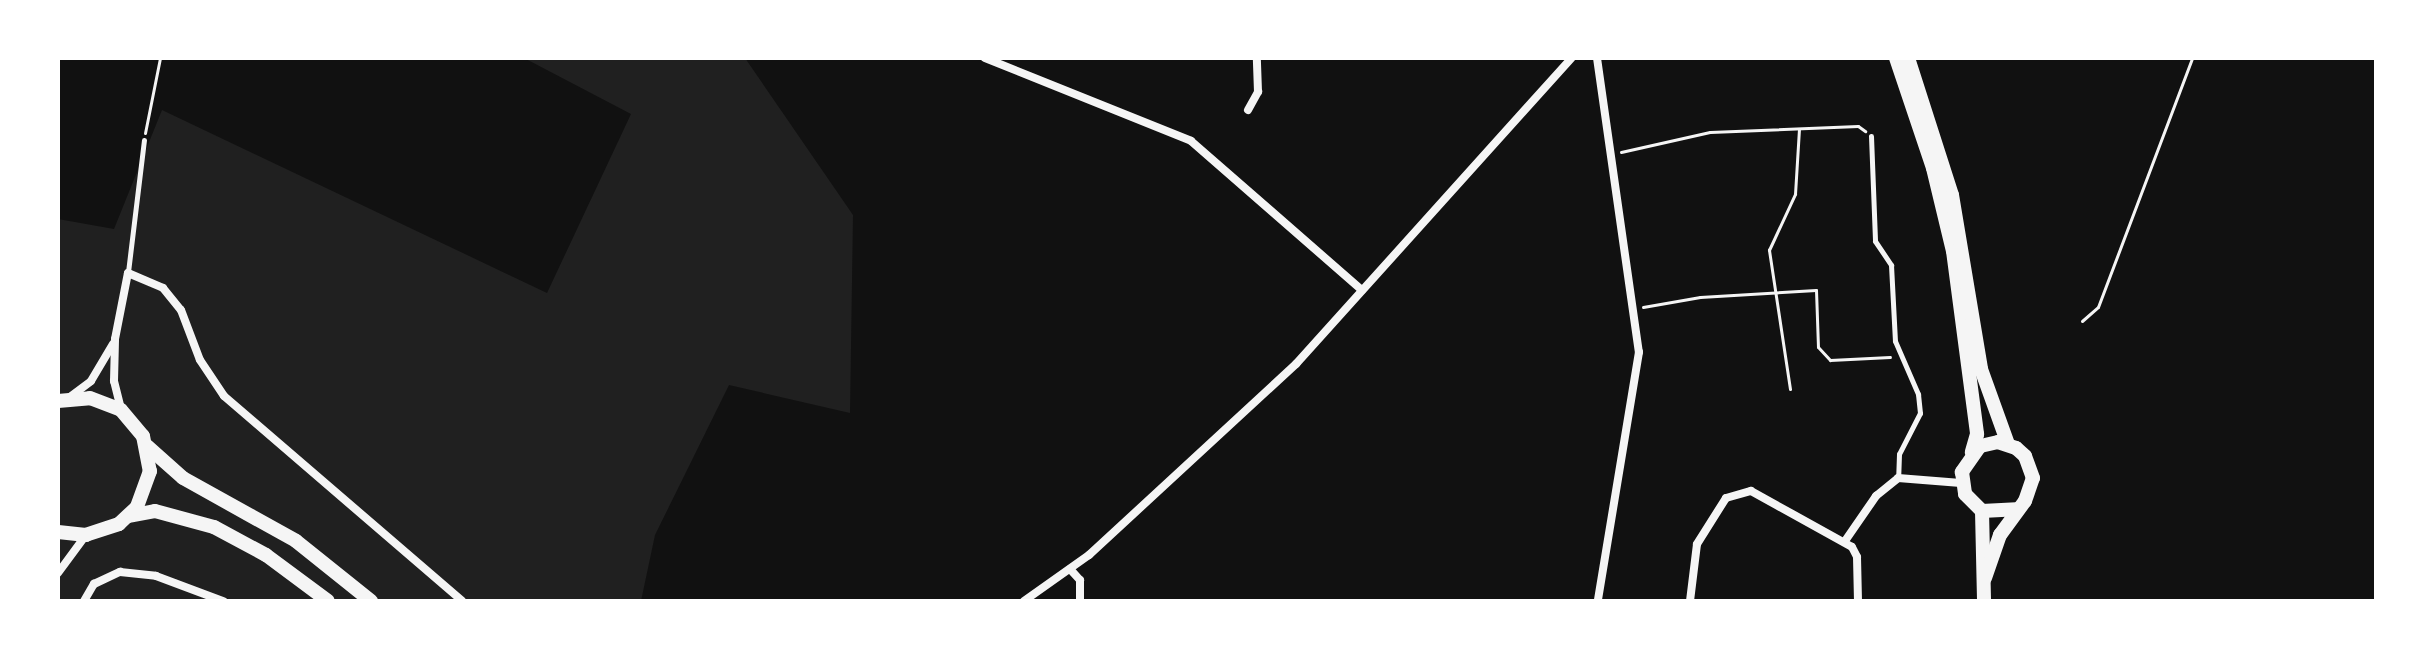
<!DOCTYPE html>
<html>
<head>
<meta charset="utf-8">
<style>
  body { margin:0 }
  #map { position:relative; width:2434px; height:659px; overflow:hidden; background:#111; font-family:Barlow,sans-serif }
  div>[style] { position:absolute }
  .green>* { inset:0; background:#202020 }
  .path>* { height:3px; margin:-1.5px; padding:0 1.5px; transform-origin:1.5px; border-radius:1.5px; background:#f5f5f5 }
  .service>* { height:5px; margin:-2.5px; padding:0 2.5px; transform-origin:2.5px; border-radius:2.5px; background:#f5f5f5 }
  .minor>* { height:8px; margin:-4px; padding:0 4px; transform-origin:4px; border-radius:4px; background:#f5f5f5 }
  .secondary>* { height:14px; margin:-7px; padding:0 7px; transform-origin:7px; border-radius:7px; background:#f5f5f5 }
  span { translate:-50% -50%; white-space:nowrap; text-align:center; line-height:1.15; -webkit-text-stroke:7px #fff; paint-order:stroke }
  .frame { position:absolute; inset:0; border:60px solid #fff; pointer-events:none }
</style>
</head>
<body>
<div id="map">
  <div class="green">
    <i style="clip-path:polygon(524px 58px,745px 58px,853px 215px,850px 413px,729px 385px,655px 535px,641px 601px,58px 601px,58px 219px,114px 229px,162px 110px,547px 293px,631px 114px)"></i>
  </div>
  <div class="path">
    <i style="left:145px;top:133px;width:76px;rotate:-78.7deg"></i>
    <i style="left:1621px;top:152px;width:91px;rotate:-12.7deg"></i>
    <i style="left:1710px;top:132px;width:148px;rotate:-2.3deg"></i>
    <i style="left:1858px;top:126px;width:9px;rotate:36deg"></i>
    <i style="left:1643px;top:307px;width:58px;rotate:-10deg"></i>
    <i style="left:1700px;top:297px;width:116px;rotate:-3.5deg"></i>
    <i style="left:1816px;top:290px;width:57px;rotate:88deg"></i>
    <i style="left:1818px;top:347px;width:18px;rotate:47deg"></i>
    <i style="left:1830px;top:360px;width:60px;rotate:-2.9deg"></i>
    <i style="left:2082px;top:321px;width:21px;rotate:-41deg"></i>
    <i style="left:2098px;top:307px;width:266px;rotate:-69.3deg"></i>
    <i style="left:1790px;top:389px;width:141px;rotate:-98.6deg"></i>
    <i style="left:1769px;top:250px;width:62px;rotate:-65.1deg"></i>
    <i style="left:1795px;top:194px;width:65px;rotate:-86.5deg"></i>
  </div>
  <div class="service">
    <i style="left:1871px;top:136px;width:105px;rotate:87.8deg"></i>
    <i style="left:1875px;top:241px;width:29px;rotate:56deg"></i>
    <i style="left:1891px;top:265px;width:76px;rotate:87deg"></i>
    <i style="left:1895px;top:341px;width:58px;rotate:66.5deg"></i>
    <i style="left:1918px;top:394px;width:19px;rotate:84deg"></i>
    <i style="left:1920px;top:413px;width:46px;rotate:117.1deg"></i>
    <i style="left:1899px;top:454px;width:24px;rotate:92deg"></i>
    <i style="left:128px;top:272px;width:133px;rotate:-83.1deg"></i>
  </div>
  <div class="minor">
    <i style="left:985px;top:58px;width:222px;rotate:21.9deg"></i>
    <i style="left:1191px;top:141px;width:227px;rotate:41.1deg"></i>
    <i style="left:1597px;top:58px;width:297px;rotate:81.9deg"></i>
    <i style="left:1639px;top:352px;width:252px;rotate:99.4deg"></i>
    <i style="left:1248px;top:110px;width:21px;rotate:-61deg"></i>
    <i style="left:1258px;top:92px;width:34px;rotate:-92deg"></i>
    <i style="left:70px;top:397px;width:26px;rotate:-37deg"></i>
    <i style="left:91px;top:381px;width:43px;rotate:-59.3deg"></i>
    <i style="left:121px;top:409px;width:29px;rotate:-104deg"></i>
    <i style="left:114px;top:381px;width:42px;rotate:-88.6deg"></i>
    <i style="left:115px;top:339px;width:67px;rotate:-78.9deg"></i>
    <i style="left:128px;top:273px;width:38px;rotate:23deg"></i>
    <i style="left:163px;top:288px;width:28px;rotate:51deg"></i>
    <i style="left:181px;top:310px;width:53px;rotate:69.2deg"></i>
    <i style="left:200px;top:360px;width:43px;rotate:56.3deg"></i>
    <i style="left:224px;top:396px;width:314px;rotate:40.7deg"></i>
    <i style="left:1845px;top:541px;width:55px;rotate:-55.4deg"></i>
    <i style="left:1876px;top:496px;width:28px;rotate:-39deg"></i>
    <i style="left:1898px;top:478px;width:63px;rotate:4.5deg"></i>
    <i style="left:1070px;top:569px;width:15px;rotate:48deg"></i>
    <i style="left:1080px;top:580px;width:21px;rotate:90deg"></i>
    <i style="left:58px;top:573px;width:47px;rotate:-53.6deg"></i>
    <i style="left:84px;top:601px;width:20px;rotate:-60deg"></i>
    <i style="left:94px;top:584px;width:29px;rotate:-25deg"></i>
    <i style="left:120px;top:572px;width:36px;rotate:6deg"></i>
    <i style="left:156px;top:576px;width:72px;rotate:20.5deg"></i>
    <i style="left:1024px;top:601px;width:80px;rotate:-35.3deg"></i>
    <i style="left:1089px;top:555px;width:282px;rotate:-42.7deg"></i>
    <i style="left:1296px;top:364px;width:412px;rotate:-48deg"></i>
    <i style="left:1690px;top:601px;width:57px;rotate:-83deg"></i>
    <i style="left:1697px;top:544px;width:54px;rotate:-57.8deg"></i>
    <i style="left:1726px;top:498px;width:26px;rotate:-16deg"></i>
    <i style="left:1751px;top:491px;width:115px;rotate:29deg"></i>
    <i style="left:1852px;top:547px;width:11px;rotate:63deg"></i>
    <i style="left:1857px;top:557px;width:44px;rotate:88.7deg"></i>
  </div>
  <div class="secondary">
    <i style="left:1896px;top:58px;width:116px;rotate:71.4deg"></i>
    <i style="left:1933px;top:168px;width:85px;rotate:76.5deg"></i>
    <i style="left:1953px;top:251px;width:185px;rotate:82.5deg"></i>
    <i style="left:1977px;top:434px;width:19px;rotate:106deg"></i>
    <i style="left:1908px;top:58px;width:144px;rotate:72.2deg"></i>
    <i style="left:1952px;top:195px;width:176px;rotate:80.5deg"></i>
    <i style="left:1981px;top:369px;width:80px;rotate:70.2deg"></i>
    <i style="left:58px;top:401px;width:32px;rotate:-5deg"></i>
    <i style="left:90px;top:398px;width:33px;rotate:21deg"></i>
    <i style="left:121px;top:410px;width:34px;rotate:50deg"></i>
    <i style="left:143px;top:436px;width:36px;rotate:79deg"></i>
    <i style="left:150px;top:471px;width:38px;rotate:110deg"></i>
    <i style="left:137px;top:507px;width:25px;rotate:137deg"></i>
    <i style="left:119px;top:524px;width:35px;rotate:162deg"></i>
    <i style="left:86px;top:535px;width:28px;rotate:-174deg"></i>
    <i style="left:147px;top:446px;width:48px;rotate:41.6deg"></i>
    <i style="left:183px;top:478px;width:129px;rotate:29.1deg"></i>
    <i style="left:296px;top:541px;width:96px;rotate:38.7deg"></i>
    <i style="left:1982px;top:511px;width:90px;rotate:88.7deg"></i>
    <i style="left:129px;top:516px;width:26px;rotate:-11deg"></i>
    <i style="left:155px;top:511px;width:61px;rotate:15.2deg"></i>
    <i style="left:214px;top:527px;width:59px;rotate:28.3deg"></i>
    <i style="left:266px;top:555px;width:77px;rotate:36.6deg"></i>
    <i style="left:1985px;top:578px;width:46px;rotate:-70.8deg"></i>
    <i style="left:2000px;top:535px;width:42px;rotate:-53.7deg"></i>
    <i style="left:2025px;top:501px;width:24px;rotate:-71deg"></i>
    <i style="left:2033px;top:478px;width:23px;rotate:-110deg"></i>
    <i style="left:2025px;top:456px;width:12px;rotate:-138deg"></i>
    <i style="left:2016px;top:448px;width:19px;rotate:-162deg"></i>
    <i style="left:1998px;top:442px;width:18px;rotate:167deg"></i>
    <i style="left:1980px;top:446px;width:32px;rotate:125deg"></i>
    <i style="left:1962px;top:472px;width:22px;rotate:82deg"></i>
    <i style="left:1965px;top:494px;width:24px;rotate:45deg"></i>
    <i style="left:1982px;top:511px;width:34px;rotate:-3deg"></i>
  </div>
  <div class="frame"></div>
</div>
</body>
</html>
